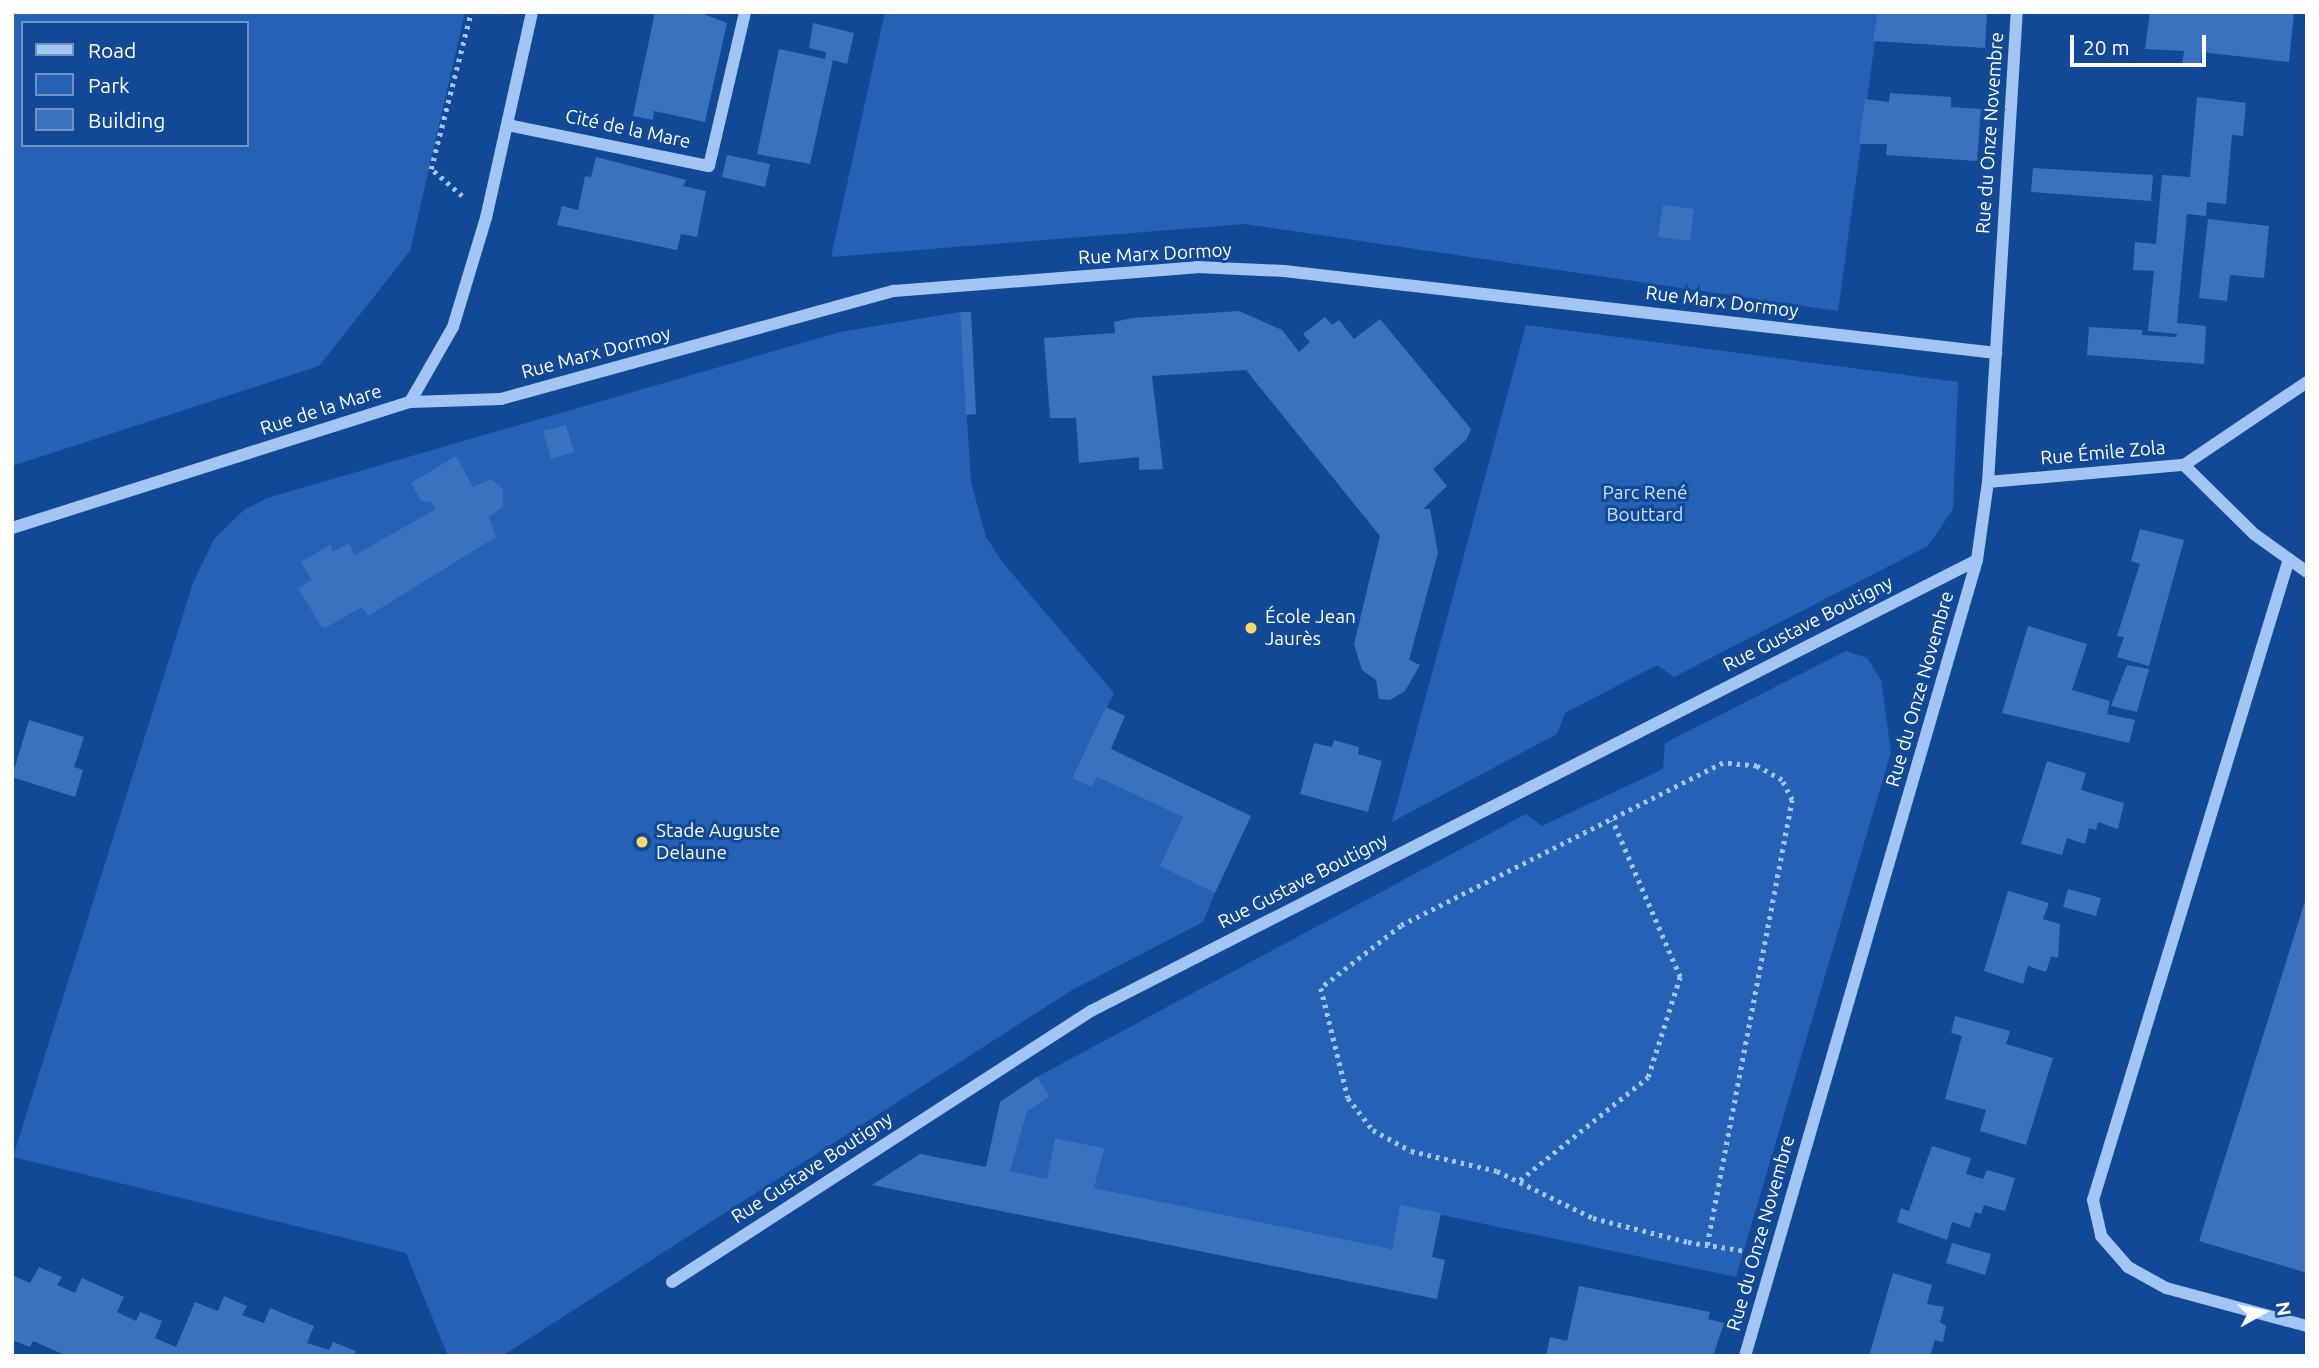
<!DOCTYPE html>
<html>
<head>
<meta charset="utf-8">
<style>
  body { margin:0 }
  #map { position:relative; width:2319px; height:1368px; overflow:hidden; background:#124997; font-family:Ubuntu,sans-serif }
  div>[style] { position:absolute }
  .green>* { inset:0; background:#2562b6 }
  .building>* { inset:0; background:#3b72bf }
  .path>* { height:4.5px; margin-top:-2.25px; transform-origin:0; background:repeating-linear-gradient(90deg,#a3c5f3 0 3.5px,transparent 0 8.5px) }
  .minor>* { height:12px; margin:-6px; padding:0 6px; transform-origin:6px; border-radius:6px; background:#a3c5f3 }
  .dots>* { width:19px; height:19px; translate:-50% -50%; box-sizing:border-box; border:4px solid #124997; border-radius:50% }
  span { translate:-50% -50%; white-space:nowrap; text-align:center; line-height:1.15; -webkit-text-stroke:6px #124997; paint-order:stroke }
  .street-label { font-size:19px; color:#fff }
  .park-label { font-size:19px; color:#cbe0fd }
  .poi-label { font-size:19px; color:#fff }
  .left { translate:0 -50%; text-align:left }
  .frame { position:absolute; inset:0; border:14px solid #fff; pointer-events:none }
  .legend { position:absolute; left:21px; top:21px; width:228px; height:126px; box-sizing:border-box; background:#124997; border:2px solid #7192c1; margin:0; padding:9px 12px; list-style:none; font-size:21px; color:#fff }
  .legend li { display:flex; align-items:center; gap:14px; height:35px }
  .legend b { width:35px; border:2px solid #7192c1 }
  .north { position:absolute; left:2228px; top:1277px; width:70px; height:70px; -webkit-text-stroke:5px #124997; paint-order:stroke; rotate:81deg; font-size:19px; font-weight:700; line-height:28px; text-align:center; color:#fff }
  .north::after { content:''; display:block; margin:auto; width:24px; height:32px; background:#fff; clip-path:polygon(50% 0,100% 100%,50% 72%,0 100%) }
  .scale { position:absolute; left:2070px; top:35px; width:136px; height:32px; box-sizing:border-box; border:4px solid #fff; border-top:0; padding-left:9px; font-size:21px; line-height:24px; white-space:nowrap; color:#fff; -webkit-text-stroke:5px #124997; paint-order:stroke }
</style>
</head>
<body>
<div id="map">
  <div class="green">
    <i style="clip-path:polygon(evenodd,12px 12px,465px 12px,410px 251px,319px 366px,12px 466px,12px 12px,23px 23px,247px 23px,247px 145px,23px 145px,23px 23px)"></i>
    <i style="clip-path:polygon(885px 12px,1879px 12px,1838px 311px,1245px 224px,831px 257px)"></i>
    <i style="clip-path:polygon(960px 312px,971px 482px,986px 537px,1003px 563px,1114px 693px,1072px 777px,1092px 787px,1097px 777px,1183px 817px,1161px 866px,1215px 893px,1203px 922px,1072px 990px,502px 1356px,448px 1356px,406px 1253px,13px 1157px,193px 583px,214px 539px,244px 510px,267px 498px,840px 332px)"></i>
    <i style="clip-path:polygon(1526px 325px,1958px 382px,1953px 509px,1928px 546px,1674px 677px,1657px 665px,1565px 713px,1557px 734px,1392px 822px)"></i>
    <i style="clip-path:polygon(1846px 651px,1867px 658px,1881px 680px,1891px 752px,1736px 1277px,1400px 1206px,1392px 1249px,1094px 1188px,1105px 1148px,1056px 1138px,1047px 1179px,1010px 1171px,1027px 1112px,1050px 1096px,1037px 1077px,1526px 814px,1542px 826px,1663px 769px,1665px 743px)"></i>
  </div>
  <div class="building">
    <i style="clip-path:polygon(655px 12px,698px 12px,727px 23px,705px 122px,654px 111px,653px 120px,633px 116px)"></i>
    <i style="clip-path:polygon(1878px 12px,1987px 12px,1985px 48px,1873px 41px)"></i>
    <i style="clip-path:polygon(2150px 12px,2294px 12px,2289px 62px,2202px 52px,2200px 67px,2182px 65px,2184px 51px,2145px 49px)"></i>
    <i style="clip-path:polygon(813px 23px,854px 33px,847px 64px,833px 60px,810px 164px,757px 154px,779px 49px,825px 59px,826px 52px,809px 48px)"></i>
    <i style="clip-path:polygon(1890px 93px,1951px 97px,1951px 107px,1981px 109px,1977px 161px,1886px 155px,1887px 144px,1859px 144px,1865px 99px,1889px 102px)"></i>
    <i style="clip-path:polygon(2197px 97px,2246px 103px,2243px 136px,2232px 135px,2226px 204px,2207px 202px,2206px 216px,2187px 214px,2177px 323px,2206px 326px,2204px 364px,2087px 355px,2089px 327px,2142px 330px,2142px 335px,2176px 337px,2177px 334px,2148px 331px,2154px 271px,2133px 270px,2135px 242px,2156px 244px,2162px 175px,2190px 177px)"></i>
    <i style="clip-path:polygon(727px 155px,770px 164px,765px 187px,722px 177px)"></i>
    <i style="clip-path:polygon(596px 157px,686px 180px,683px 186px,706px 191px,697px 237px,681px 234px,677px 250px,557px 225px,562px 206px,578px 210px,585px 176px,591px 177px)"></i>
    <i style="clip-path:polygon(2033px 168px,2153px 175px,2151px 201px,2031px 192px)"></i>
    <i style="clip-path:polygon(1663px 205px,1694px 209px,1690px 241px,1658px 237px)"></i>
    <i style="clip-path:polygon(2208px 219px,2269px 226px,2264px 278px,2230px 275px,2227px 301px,2199px 298px)"></i>
    <i style="clip-path:polygon(1239px 311px,1282px 330px,1299px 352px,1310px 342px,1303px 334px,1325px 317px,1332px 325px,1339px 320px,1354px 339px,1380px 319px,1471px 429px,1467px 439px,1433px 469px,1447px 486px,1423px 509px,1430px 509px,1438px 553px,1409px 660px,1420px 665px,1405px 691px,1390px 700px,1379px 699px,1376px 680px,1362px 670px,1354px 644px,1380px 536px,1246px 370px,1152px 376px,1163px 469px,1139px 470px,1139px 457px,1079px 463px,1076px 418px,1050px 418px,1044px 338px,1115px 333px,1114px 322px,1132px 318px)"></i>
    <i style="clip-path:polygon(960px 312px,971px 312px,976px 414px,966px 415px)"></i>
    <i style="clip-path:polygon(566px 425px,574px 452px,551px 459px,543px 431px)"></i>
    <i style="clip-path:polygon(456px 456px,473px 487px,491px 479px,503px 489px,503px 507px,489px 517px,496px 537px,368px 616px,362px 607px,325px 628px,321px 626px,298px 588px,312px 580px,301px 562px,330px 545px,333px 552px,349px 543px,355px 555px,436px 509px,431px 502px,421px 501px,411px 483px)"></i>
    <i style="clip-path:polygon(2140px 529px,2184px 540px,2149px 666px,2117px 657px,2124px 637px,2117px 636px,2140px 564px,2131px 561px)"></i>
    <i style="clip-path:polygon(2028px 626px,2087px 644px,2072px 690px,2110px 701px,2107px 714px,2135px 720px,2129px 743px,2002px 713px)"></i>
    <i style="clip-path:polygon(2127px 665px,2149px 669px,2137px 712px,2111px 706px)"></i>
    <i style="clip-path:polygon(1106px 707px,1125px 716px,1111px 749px,1251px 816px,1215px 893px,1160px 866px,1183px 817px,1097px 777px,1092px 787px,1072px 778px)"></i>
    <i style="clip-path:polygon(29px 720px,84px 737px,74px 767px,83px 770px,75px 797px,12px 777px)"></i>
    <i style="clip-path:polygon(1334px 740px,1359px 747px,1358px 754px,1382px 761px,1368px 812px,1300px 794px,1314px 743px,1332px 747px)"></i>
    <i style="clip-path:polygon(2047px 761px,2086px 773px,2081px 790px,2124px 803px,2118px 829px,2098px 822px,2096px 830px,2089px 828px,2085px 844px,2067px 838px,2062px 855px,2021px 844px)"></i>
    <i style="clip-path:polygon(2068px 889px,2101px 898px,2096px 916px,2063px 907px)"></i>
    <i style="clip-path:polygon(2008px 891px,2049px 903px,2043px 919px,2060px 924px,2058px 958px,2051px 956px,2046px 972px,2028px 966px,2023px 984px,1984px 971px)"></i>
    <i style="clip-path:polygon(2306px 898px,2307px 898px,2307px 1273px,2199px 1241px)"></i>
    <i style="clip-path:polygon(1955px 1016px,2010px 1031px,2006px 1044px,2053px 1058px,2026px 1145px,1980px 1131px,1986px 1110px,1945px 1099px,1962px 1036px,1951px 1033px)"></i>
    <i style="clip-path:polygon(1037px 1077px,1050px 1096px,1027px 1112px,1010px 1171px,1047px 1179px,1055px 1138px,1105px 1148px,1094px 1188px,1392px 1249px,1400px 1205px,1441px 1213px,1432px 1257px,1445px 1260px,1437px 1299px,872px 1185px,920px 1154px,986px 1167px,1000px 1102px)"></i>
    <i style="clip-path:polygon(1932px 1146px,1971px 1158px,1966px 1174px,1983px 1179px,1987px 1170px,2015px 1178px,2005px 1211px,1984px 1205px,1981px 1214px,1975px 1212px,1970px 1228px,1952px 1222px,1947px 1240px,1897px 1222px,1901px 1208px,1909px 1211px)"></i>
    <i style="clip-path:polygon(1952px 1243px,1991px 1254px,1985px 1275px,1946px 1263px)"></i>
    <i style="clip-path:polygon(39px 1267px,62px 1277px,57px 1285px,75px 1293px,82px 1278px,124px 1297px,117px 1312px,136px 1321px,140px 1312px,162px 1321px,155px 1338px,176px 1347px,195px 1302px,218px 1311px,224px 1296px,247px 1306px,242px 1315px,264px 1323px,270px 1308px,314px 1326px,307px 1343px,329px 1350px,333px 1342px,356px 1351px,354px 1356px,67px 1356px,33px 1341px,30px 1347px,12px 1340px,12px 1275px,30px 1283px)"></i>
    <i style="clip-path:polygon(1893px 1273px,1932px 1285px,1927px 1304px,1944px 1307px,1940px 1322px,1946px 1326px,1943px 1342px,1935px 1340px,1930px 1356px,1869px 1356px)"></i>
    <i style="clip-path:polygon(1579px 1286px,1710px 1312px,1708px 1319px,1724px 1323px,1713px 1356px,1546px 1356px,1550px 1337px,1567px 1341px)"></i>
  </div>
  <div class="path">
    <i style="left:462px;top:196px;width:41px;rotate:-138.9deg"></i>
    <i style="left:431px;top:169px;width:162px;rotate:-75.7deg"></i>
    <i style="left:1520px;top:1180px;width:164px;rotate:-38.8deg"></i>
    <i style="left:1648px;top:1077px;width:105px;rotate:-72.3deg"></i>
    <i style="left:1680px;top:977px;width:171px;rotate:-113.4deg"></i>
    <i style="left:1707px;top:1245px;width:453px;rotate:-79.2deg"></i>
    <i style="left:1792px;top:800px;width:22px;rotate:-117deg"></i>
    <i style="left:1782px;top:780px;width:29px;rotate:-151deg"></i>
    <i style="left:1757px;top:766px;width:34px;rotate:-175deg"></i>
    <i style="left:1723px;top:763px;width:361px;rotate:153.2deg"></i>
    <i style="left:1401px;top:926px;width:101px;rotate:142.2deg"></i>
    <i style="left:1321px;top:988px;width:113px;rotate:76.2deg"></i>
    <i style="left:1348px;top:1098px;width:41px;rotate:52deg"></i>
    <i style="left:1373px;top:1130px;width:43px;rotate:28.9deg"></i>
    <i style="left:1411px;top:1151px;width:88px;rotate:13.1deg"></i>
    <i style="left:1497px;top:1171px;width:107px;rotate:26.1deg"></i>
    <i style="left:1593px;top:1218px;width:98px;rotate:14.2deg"></i>
    <i style="left:1688px;top:1242px;width:59px;rotate:8.8deg"></i>
  </div>
  <div class="minor">
    <i style="left:507px;top:125px;width:206px;rotate:11.5deg"></i>
    <i style="left:709px;top:166px;width:158px;rotate:-76.8deg"></i>
    <i style="left:410px;top:402px;width:91px;rotate:-1.9deg"></i>
    <i style="left:501px;top:399px;width:408px;rotate:-15.4deg"></i>
    <i style="left:894px;top:291px;width:304px;rotate:-4.5deg"></i>
    <i style="left:1197px;top:267px;width:87px;rotate:2.6deg"></i>
    <i style="left:1284px;top:271px;width:717px;rotate:6.57deg"></i>
    <i style="left:2184px;top:465px;width:148px;rotate:-34deg"></i>
    <i style="left:1988px;top:482px;width:197px;rotate:-5deg"></i>
    <i style="left:2184px;top:465px;width:98px;rotate:44.6deg"></i>
    <i style="left:2254px;top:534px;width:65px;rotate:35.6deg"></i>
    <i style="left:12px;top:528px;width:417px;rotate:-17.6deg"></i>
    <i style="left:410px;top:402px;width:86px;rotate:-60.2deg"></i>
    <i style="left:453px;top:327px;width:114px;rotate:-73.2deg"></i>
    <i style="left:486px;top:218px;width:211px;rotate:-77.4deg"></i>
    <i style="left:2289px;top:559px;width:670px;rotate:107deg"></i>
    <i style="left:2093px;top:1200px;width:37px;rotate:77deg"></i>
    <i style="left:2101px;top:1236px;width:41px;rotate:48.9deg"></i>
    <i style="left:2128px;top:1267px;width:43px;rotate:28.9deg"></i>
    <i style="left:2166px;top:1288px;width:146px;rotate:15.1deg"></i>
    <i style="left:672px;top:1282px;width:499px;rotate:-32.9deg"></i>
    <i style="left:1091px;top:1011px;width:994px;rotate:-26.98deg"></i>
    <i style="left:1745px;top:1356px;width:829px;rotate:-73.75deg"></i>
    <i style="left:1977px;top:560px;width:79px;rotate:-82deg"></i>
    <i style="left:1988px;top:482px;width:471px;rotate:-86.5deg"></i>
  </div>
  <div class="dots">
    <i style="left:1251px;top:628px;background:#ffd765"></i>
    <i style="left:642px;top:842px;background:#ffd765"></i>
  </div>
  <div class="street-label">
    <span style="left:628px;top:129px;rotate:12deg">Cité de la Mare</span>
    <span style="left:1990px;top:133px;rotate:-86deg">Rue du Onze Novembre</span>
    <span style="left:1155px;top:254px;rotate:-3deg">Rue Marx Dormoy</span>
    <span style="left:1722px;top:302px;rotate:7deg">Rue Marx Dormoy</span>
    <span style="left:596px;top:353px;rotate:-15deg">Rue Marx Dormoy</span>
    <span style="left:321px;top:410px;rotate:-18deg">Rue de la Mare</span>
    <span style="left:2103px;top:453px;rotate:-5deg">Rue Émile Zola</span>
    <span style="left:1808px;top:624px;rotate:-27deg">Rue Gustave Boutigny</span>
    <span style="left:1920px;top:689px;rotate:-74deg">Rue du Onze Novembre</span>
    <span style="left:1303px;top:881px;rotate:-27deg">Rue Gustave Boutigny</span>
    <span style="left:812px;top:1168px;rotate:-33deg">Rue Gustave Boutigny</span>
    <span style="left:1761px;top:1233px;rotate:-74deg">Rue du Onze Novembre</span>
  </div>
  <div class="park-label">
    <span style="left:1645px;top:504px">Parc René<br>Bouttard</span>
  </div>
  <div class="poi-label">
    <span class="left" style="left:1265px;top:628px">École Jean<br>Jaurès</span>
    <span class="left" style="left:656px;top:842px">Stade Auguste<br>Delaune</span>
  </div>
  <div class="frame"></div>
  <ul class="legend">
  <li><b style="height:9px;background:#a3c5f3"></b>Road</li>
  <li><b style="height:19px;background:#2562b6"></b>Park</li>
  <li><b style="height:19px;background:#3b72bf"></b>Building</li>
  </ul>
  <div class="north">N</div>
  <div class="scale">20 m</div>
</div>
</body>
</html>
